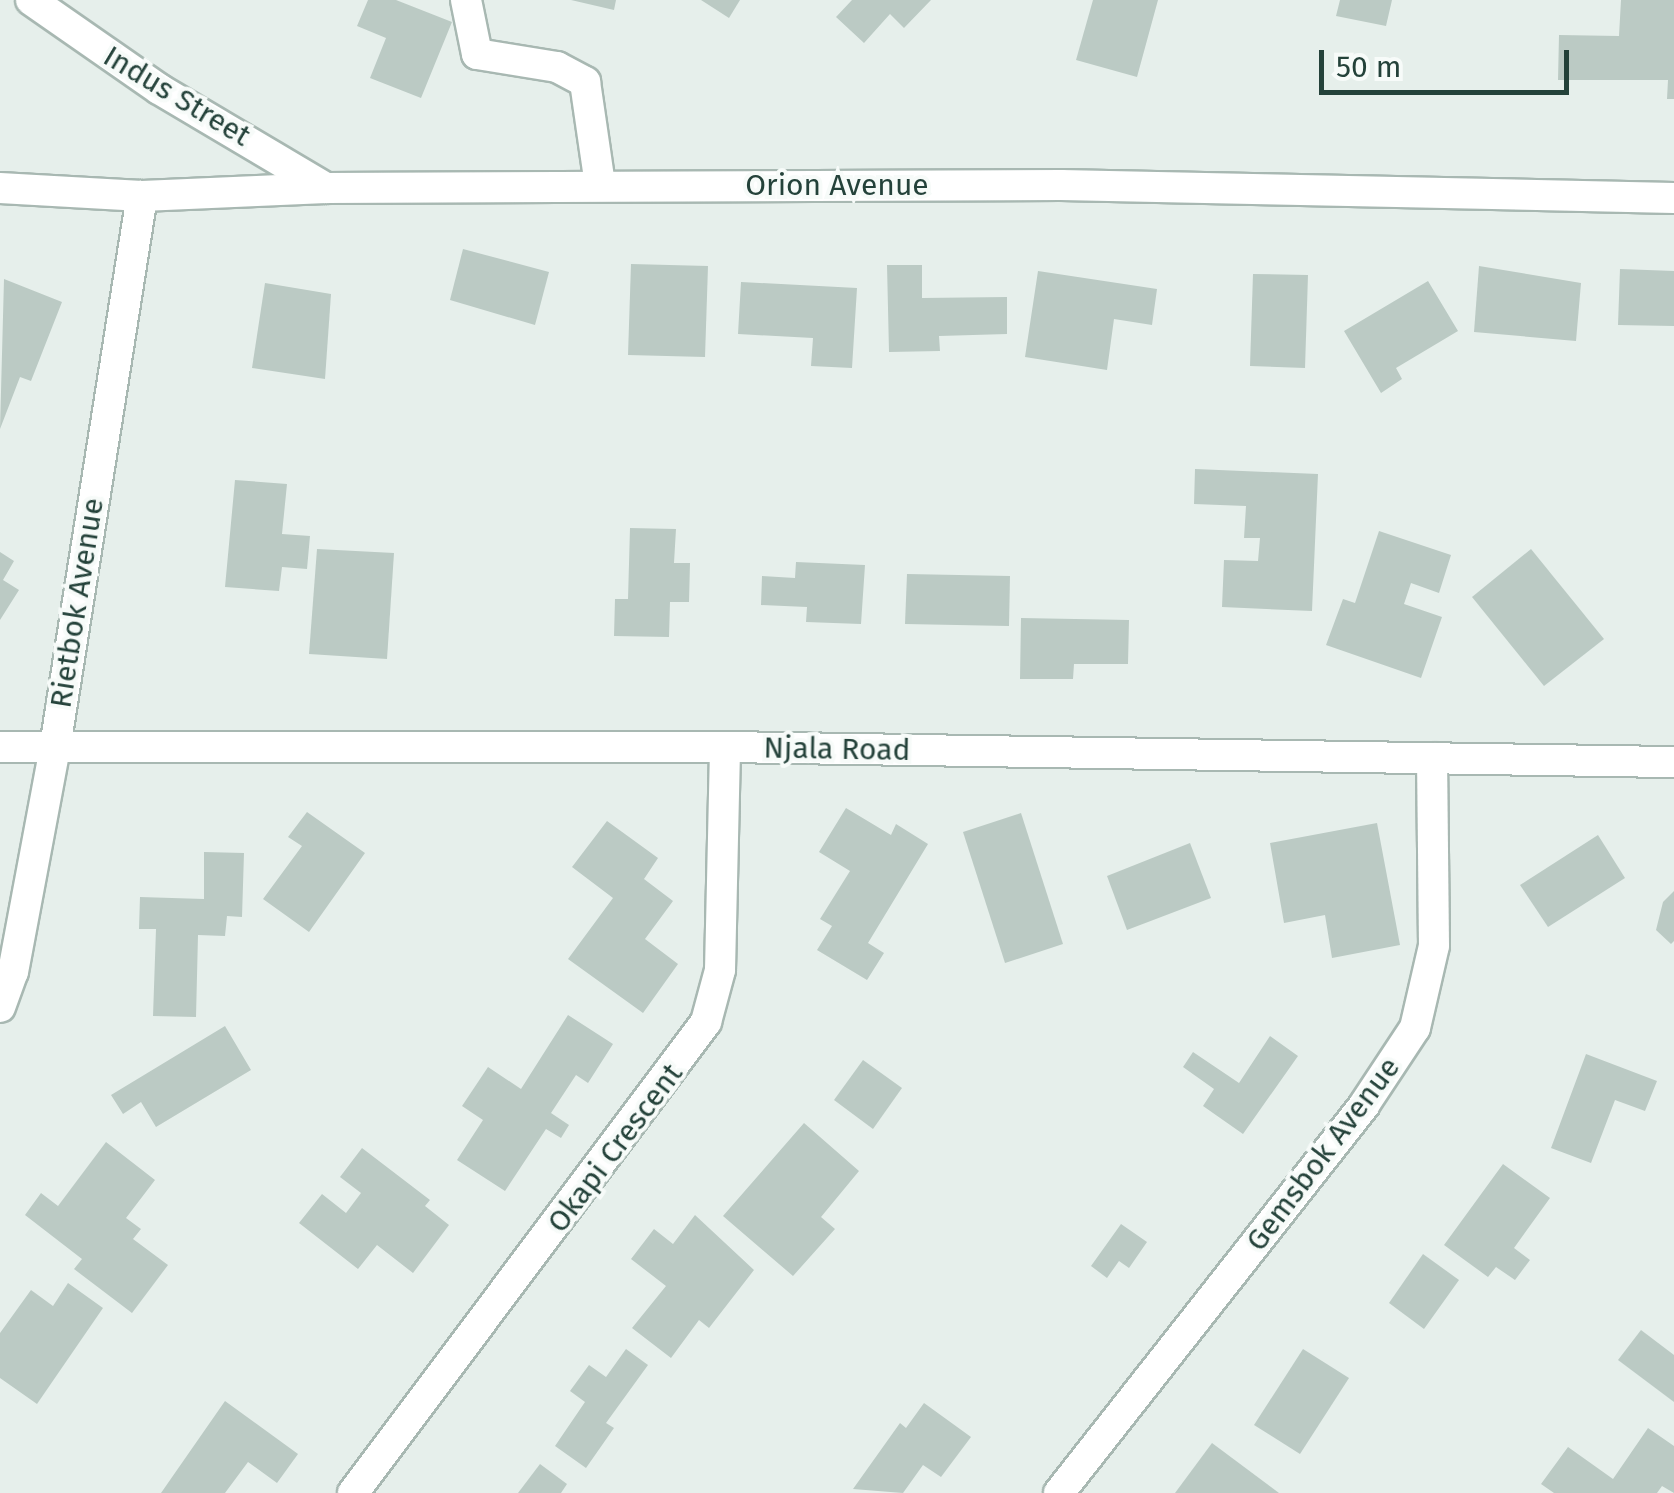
<!DOCTYPE html>
<html>
<head>
<meta charset="utf-8">
<style>
  body { margin:0 }
  #map { position:relative; width:1674px; height:1493px; overflow:hidden; background:#e6efeb; font-family:"Fira Sans",sans-serif }
  div>[style] { position:absolute }
  .building>* { inset:0; background:#bbcac4 }
  .roads { filter:drop-shadow(2px 0 #a8b8b2) drop-shadow(-2px 0 #a8b8b2) drop-shadow(0 2px #a8b8b2) drop-shadow(0 -2px #a8b8b2) }
  .street>* { height:30px; margin:-15px; padding:0 15px; transform-origin:15px; border-radius:15px; background:#fff }
  span { translate:-50% -50%; white-space:nowrap; text-align:center; line-height:1.15; -webkit-text-stroke:8px #f7fbf9; paint-order:stroke }
  .street-label { font-size:30px; color:#24423a }
  .scale { position:absolute; left:1319px; top:50px; width:250px; height:45px; box-sizing:border-box; border:5px solid #24423a; border-top:0; padding-left:12px; font-size:30px; line-height:35px; white-space:nowrap; color:#24423a; -webkit-text-stroke:8px #f7fbf9; paint-order:stroke }
</style>
</head>
<body>
<div id="map">
  <div class="building">
    <i style="clip-path:polygon(368px 0,396px 0,452px 22px,421px 98px,370px 78px,386px 38px,357px 26px)"></i>
    <i style="clip-path:polygon(571px 0,616px 0,614px 10px)"></i>
    <i style="clip-path:polygon(701px 0,740px 0,729px 18px)"></i>
    <i style="clip-path:polygon(852px 0,931px 0,904px 28px,890px 14px,864px 43px,836px 17px)"></i>
    <i style="clip-path:polygon(1093px 0,1158px 0,1137px 77px,1076px 60px)"></i>
    <i style="clip-path:polygon(1340px 0,1392px 0,1386px 26px,1336px 16px)"></i>
    <i style="clip-path:polygon(1621px 0,1674px 0,1674px 99px,1667px 99px,1668px 80px,1558px 80px,1559px 35px,1619px 36px)"></i>
    <i style="clip-path:polygon(463px 249px,549px 272px,535px 325px,450px 300px)"></i>
    <i style="clip-path:polygon(631px 264px,708px 266px,705px 357px,628px 355px)"></i>
    <i style="clip-path:polygon(887px 265px,922px 265px,922px 298px,1007px 297px,1007px 334px,939px 336px,940px 351px,889px 352px)"></i>
    <i style="clip-path:polygon(1479px 266px,1581px 283px,1576px 341px,1474px 332px)"></i>
    <i style="clip-path:polygon(1620px 269px,1674px 271px,1674px 326px,1618px 325px)"></i>
    <i style="clip-path:polygon(1038px 271px,1157px 289px,1152px 325px,1114px 319px,1107px 370px,1025px 357px)"></i>
    <i style="clip-path:polygon(1253px 274px,1308px 275px,1305px 368px,1250px 366px)"></i>
    <i style="clip-path:polygon(4px 279px,62px 302px,31px 381px,20px 377px,0 429px)"></i>
    <i style="clip-path:polygon(1428px 281px,1458px 331px,1396px 368px,1402px 379px,1381px 393px,1344px 331px)"></i>
    <i style="clip-path:polygon(741px 282px,857px 288px,852px 368px,811px 366px,813px 338px,738px 334px)"></i>
    <i style="clip-path:polygon(265px 283px,331px 294px,325px 379px,252px 368px)"></i>
    <i style="clip-path:polygon(1195px 469px,1318px 474px,1312px 611px,1222px 607px,1224px 560px,1258px 561px,1260px 538px,1244px 538px,1246px 506px,1194px 504px)"></i>
    <i style="clip-path:polygon(235px 480px,287px 484px,282px 534px,310px 536px,307px 569px,282px 567px,279px 591px,225px 587px)"></i>
    <i style="clip-path:polygon(630px 528px,676px 529px,674px 563px,690px 563px,689px 602px,670px 602px,669px 637px,614px 636px,615px 599px,628px 599px)"></i>
    <i style="clip-path:polygon(1379px 531px,1451px 555px,1439px 593px,1411px 583px,1404px 604px,1442px 617px,1421px 678px,1326px 645px,1343px 599px,1355px 603px)"></i>
    <i style="clip-path:polygon(317px 549px,394px 553px,387px 659px,309px 654px)"></i>
    <i style="clip-path:polygon(1531px 549px,1604px 639px,1544px 686px,1472px 597px)"></i>
    <i style="clip-path:polygon(0 552px,14px 561px,3px 580px,19px 590px,0 620px)"></i>
    <i style="clip-path:polygon(796px 562px,865px 565px,861px 624px,806px 622px,807px 607px,761px 605px,762px 576px,795px 578px)"></i>
    <i style="clip-path:polygon(907px 574px,1010px 576px,1009px 626px,905px 624px)"></i>
    <i style="clip-path:polygon(1021px 618px,1129px 620px,1128px 664px,1074px 664px,1073px 679px,1020px 679px)"></i>
    <i style="clip-path:polygon(846px 808px,891px 835px,896px 824px,928px 844px,868px 943px,884px 953px,867px 980px,817px 950px,832px 926px,820px 919px,850px 871px,819px 852px)"></i>
    <i style="clip-path:polygon(307px 812px,365px 853px,309px 932px,263px 899px,302px 846px,288px 837px)"></i>
    <i style="clip-path:polygon(1021px 813px,1063px 944px,1005px 963px,963px 832px)"></i>
    <i style="clip-path:polygon(607px 821px,658px 858px,644px 879px,673px 901px,645px 939px,678px 964px,643px 1013px,568px 959px,613px 898px,572px 867px)"></i>
    <i style="clip-path:polygon(1377px 823px,1400px 945px,1332px 958px,1325px 915px,1284px 923px,1270px 843px)"></i>
    <i style="clip-path:polygon(1598px 835px,1625px 878px,1548px 927px,1520px 885px)"></i>
    <i style="clip-path:polygon(1190px 843px,1211px 898px,1127px 930px,1107px 876px)"></i>
    <i style="clip-path:polygon(204px 852px,244px 853px,242px 917px,227px 916px,225px 936px,198px 935px,196px 1017px,153px 1016px,156px 929px,139px 929px,140px 897px,204px 899px)"></i>
    <i style="clip-path:polygon(1674px 891px,1674px 941px,1671px 944px,1656px 930px,1663px 902px)"></i>
    <i style="clip-path:polygon(568px 1015px,613px 1044px,588px 1083px,576px 1075px,551px 1113px,569px 1125px,561px 1138px,546px 1129px,505px 1191px,457px 1160px,483px 1120px,462px 1106px,488px 1067px,521px 1089px)"></i>
    <i style="clip-path:polygon(225px 1026px,251px 1070px,156px 1127px,141px 1102px,123px 1114px,111px 1095px)"></i>
    <i style="clip-path:polygon(1270px 1036px,1298px 1056px,1243px 1134px,1203px 1106px,1214px 1089px,1183px 1067px,1193px 1052px,1239px 1083px)"></i>
    <i style="clip-path:polygon(1586px 1054px,1657px 1081px,1645px 1111px,1615px 1100px,1591px 1163px,1551px 1148px)"></i>
    <i style="clip-path:polygon(863px 1060px,902px 1088px,873px 1129px,834px 1100px)"></i>
    <i style="clip-path:polygon(804px 1123px,859px 1171px,821px 1217px,835px 1229px,793px 1276px,723px 1216px)"></i>
    <i style="clip-path:polygon(106px 1142px,155px 1180px,126px 1218px,141px 1229px,133px 1239px,168px 1265px,132px 1313px,74px 1269px,82px 1259px,25px 1215px,41px 1193px,58px 1206px)"></i>
    <i style="clip-path:polygon(362px 1148px,430px 1200px,425px 1206px,449px 1225px,413px 1273px,377px 1245px,358px 1269px,299px 1223px,322px 1194px,346px 1213px,361px 1193px,340px 1177px)"></i>
    <i style="clip-path:polygon(1503px 1164px,1550px 1198px,1514px 1248px,1530px 1260px,1515px 1280px,1496px 1267px,1488px 1277px,1444px 1245px)"></i>
    <i style="clip-path:polygon(695px 1215px,754px 1270px,709px 1328px,699px 1320px,671px 1358px,632px 1328px,666px 1286px,631px 1259px,654px 1229px,673px 1244px)"></i>
    <i style="clip-path:polygon(1121px 1224px,1147px 1242px,1129px 1268px,1119px 1261px,1107px 1278px,1091px 1266px)"></i>
    <i style="clip-path:polygon(1423px 1254px,1459px 1280px,1424px 1329px,1389px 1303px)"></i>
    <i style="clip-path:polygon(68px 1283px,103px 1308px,37px 1404px,0 1378px,0 1333px,31px 1290px,53px 1306px)"></i>
    <i style="clip-path:polygon(1641px 1330px,1674px 1355px,1674px 1402px,1618px 1360px)"></i>
    <i style="clip-path:polygon(626px 1349px,648px 1365px,606px 1423px,614px 1428px,586px 1468px,555px 1446px,585px 1402px,570px 1391px,589px 1365px,606px 1377px)"></i>
    <i style="clip-path:polygon(1303px 1349px,1349px 1378px,1300px 1454px,1254px 1425px)"></i>
    <i style="clip-path:polygon(225px 1401px,298px 1454px,277px 1483px,248px 1462px,225px 1493px,161px 1493px)"></i>
    <i style="clip-path:polygon(924px 1403px,971px 1437px,941px 1477px,923px 1465px,903px 1493px,853px 1489px,900px 1423px,906px 1428px)"></i>
    <i style="clip-path:polygon(1648px 1428px,1674px 1446px,1674px 1493px,1662px 1486px,1657px 1493px,1554px 1493px,1541px 1484px,1568px 1447px,1613px 1479px)"></i>
    <i style="clip-path:polygon(1212px 1443px,1279px 1493px,1175px 1493px)"></i>
    <i style="clip-path:polygon(540px 1464px,567px 1484px,561px 1493px,518px 1493px)"></i>
  </div>
  <div class="roads">
    <div class="street">
      <i style="left:31px;top:0;width:156px;rotate:34.8deg"></i>
      <i style="left:159px;top:89px;width:194px;rotate:30.7deg"></i>
      <i style="left:466px;top:0;width:55px;rotate:78.5deg"></i>
      <i style="left:477px;top:54px;width:81px;rotate:9.2deg"></i>
      <i style="left:557px;top:67px;width:32px;rotate:28deg"></i>
      <i style="left:585px;top:82px;width:104px;rotate:81.7deg"></i>
      <i style="left:0;top:188px;width:142px;rotate:3.2deg"></i>
      <i style="left:142px;top:196px;width:184px;rotate:-2.5deg"></i>
      <i style="left:326px;top:188px;width:735px;rotate:-0.23deg"></i>
      <i style="left:1061px;top:185px;width:613px;rotate:1.21deg"></i>
      <i style="left:0;top:747px;width:725px"></i>
      <i style="left:725px;top:747px;width:949px;rotate:0.91deg"></i>
      <i style="left:0;top:1007px;width:37px;rotate:-70deg"></i>
      <i style="left:13px;top:972px;width:229px;rotate:-79.4deg"></i>
      <i style="left:55px;top:747px;width:558px;rotate:-81.03deg"></i>
      <i style="left:353px;top:1493px;width:589px;rotate:-53.15deg"></i>
      <i style="left:706px;top:1022px;width:54px;rotate:-74.9deg"></i>
      <i style="left:720px;top:970px;width:223px;rotate:-88.7deg"></i>
      <i style="left:1059px;top:1493px;width:494px;rotate:-51.8deg"></i>
      <i style="left:1364px;top:1105px;width:92px;rotate:-56.5deg"></i>
      <i style="left:1415px;top:1028px;width:84px;rotate:-77deg"></i>
      <i style="left:1434px;top:946px;width:188px;rotate:-90.6deg"></i>
    </div>
  </div>
  <div class="street-label">
    <span style="left:177px;top:96px;rotate:31deg">Indus Street</span>
    <span style="left:837px;top:185px">Orion Avenue</span>
    <span style="left:77px;top:603px;rotate:-81deg">Rietbok Avenue</span>
    <span style="left:837px;top:749px;rotate:1deg">Njala Road</span>
    <span style="left:615px;top:1148px;rotate:-53deg">Okapi Crescent</span>
    <span style="left:1323px;top:1154px;rotate:-53deg">Gemsbok Avenue</span>
  </div>
  <div class="scale">50 m</div>
</div>
</body>
</html>
